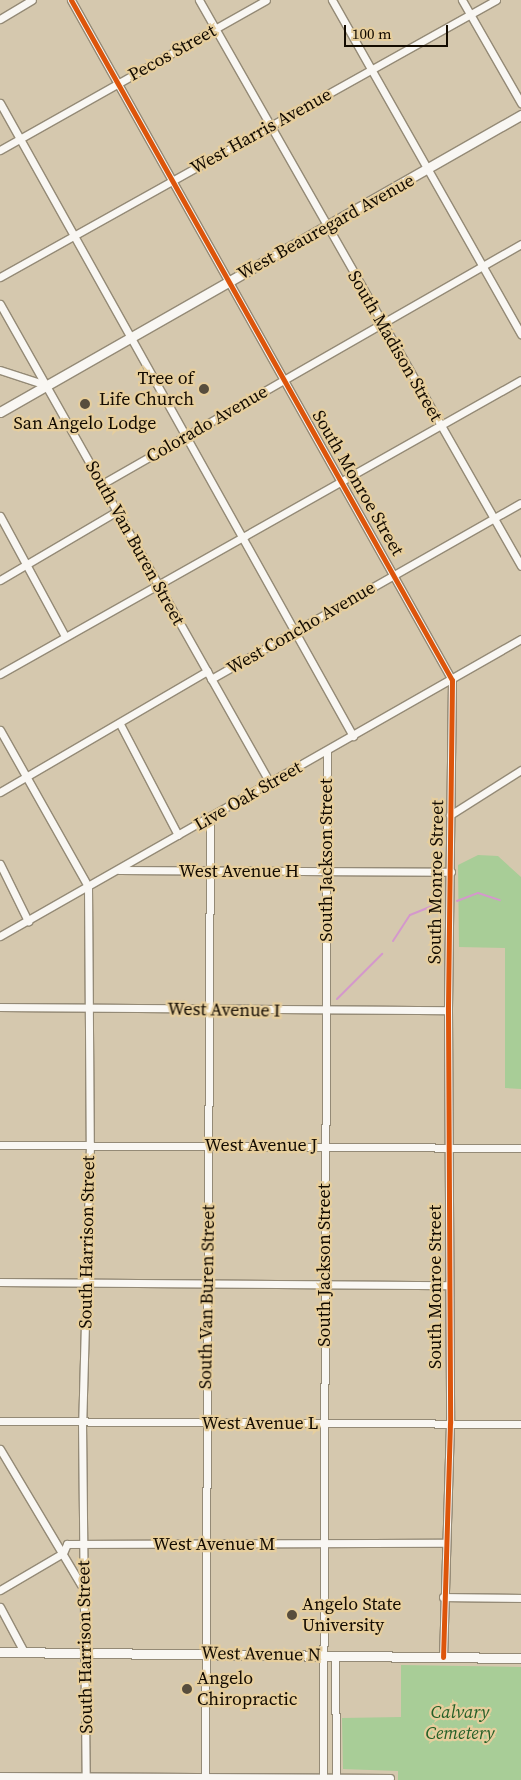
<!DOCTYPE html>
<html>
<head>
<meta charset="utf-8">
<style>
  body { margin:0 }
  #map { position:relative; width:521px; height:1780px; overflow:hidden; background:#d5c8ae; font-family:"Source Serif 4",serif }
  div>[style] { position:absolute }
  .green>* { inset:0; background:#a8cd97 }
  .stream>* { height:2px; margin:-1px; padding:0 1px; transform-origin:1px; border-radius:1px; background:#d498cc }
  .roads { filter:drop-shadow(1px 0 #948a76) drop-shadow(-1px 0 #948a76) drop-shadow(0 1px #948a76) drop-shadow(0 -1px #948a76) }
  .minor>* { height:7px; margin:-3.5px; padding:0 3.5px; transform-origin:3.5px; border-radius:3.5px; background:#f9f7f3 }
  .major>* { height:9px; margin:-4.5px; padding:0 4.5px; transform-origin:4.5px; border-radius:4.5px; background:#f9f7f3 }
  .cycleway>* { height:5px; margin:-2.5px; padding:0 2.5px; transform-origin:2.5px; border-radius:2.5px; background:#dd550b }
  .dots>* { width:14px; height:14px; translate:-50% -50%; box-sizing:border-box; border:2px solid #e6ce9d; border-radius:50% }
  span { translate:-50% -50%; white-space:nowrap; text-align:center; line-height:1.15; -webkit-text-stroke:4.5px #e6ce9d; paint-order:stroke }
  .street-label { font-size:18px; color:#130b00 }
  .poi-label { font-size:18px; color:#130b00 }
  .right { translate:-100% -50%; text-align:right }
  .left { translate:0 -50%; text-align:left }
  .park-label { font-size:18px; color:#245f27; font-style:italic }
  .scale { position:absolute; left:344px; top:25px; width:104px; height:22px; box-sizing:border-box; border:2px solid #130b00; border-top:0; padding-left:6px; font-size:15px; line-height:18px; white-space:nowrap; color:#130b00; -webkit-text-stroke:4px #e6ce9d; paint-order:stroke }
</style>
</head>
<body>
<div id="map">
  <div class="green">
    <i style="clip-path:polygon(478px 855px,498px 856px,521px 877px,521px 1089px,505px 1088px,505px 948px,459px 947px,458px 865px)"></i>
    <i style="clip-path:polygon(401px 1665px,521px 1667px,521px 1780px,398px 1780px,398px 1771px,343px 1769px,342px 1718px,401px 1717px)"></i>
  </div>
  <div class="stream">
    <i style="left:457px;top:901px;width:22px;rotate:-21deg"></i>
    <i style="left:478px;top:893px;width:23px;rotate:18deg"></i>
    <i style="left:393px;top:941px;width:31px;rotate:-57deg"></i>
    <i style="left:410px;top:915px;width:32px;rotate:-22deg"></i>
    <i style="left:337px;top:999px;width:64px;rotate:-45deg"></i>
  </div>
  <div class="roads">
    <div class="minor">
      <i style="left:71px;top:0;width:779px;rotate:60.74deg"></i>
      <i style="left:452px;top:680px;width:330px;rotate:90.7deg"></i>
      <i style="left:448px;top:1010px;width:413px;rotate:89.7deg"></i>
      <i style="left:450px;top:1423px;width:234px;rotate:91.7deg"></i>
      <i style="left:199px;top:0;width:651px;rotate:60.36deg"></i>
      <i style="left:332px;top:0;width:384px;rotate:60.5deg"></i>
      <i style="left:462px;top:0;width:119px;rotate:60.2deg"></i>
      <i style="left:0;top:19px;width:37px;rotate:-31deg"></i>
      <i style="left:0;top:103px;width:725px;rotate:60.85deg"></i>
      <i style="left:0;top:150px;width:305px;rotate:-29.4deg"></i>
      <i style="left:0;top:277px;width:568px;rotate:-29.18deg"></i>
      <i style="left:0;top:304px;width:550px;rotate:60.59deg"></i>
      <i style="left:0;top:370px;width:48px;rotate:18.1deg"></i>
      <i style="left:102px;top:484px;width:483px;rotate:-29.8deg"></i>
      <i style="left:0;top:516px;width:136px;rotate:61.6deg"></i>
      <i style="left:0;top:580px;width:136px;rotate:-30.5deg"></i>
      <i style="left:0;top:674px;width:598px;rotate:-29.44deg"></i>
      <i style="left:211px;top:679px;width:356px;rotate:-29.6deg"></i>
      <i style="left:120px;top:724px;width:125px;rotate:62.4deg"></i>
      <i style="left:0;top:730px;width:179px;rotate:60.6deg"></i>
      <i style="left:88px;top:886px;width:258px;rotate:89.6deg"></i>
      <i style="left:90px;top:1144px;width:278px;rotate:91.6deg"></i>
      <i style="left:82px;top:1422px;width:354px;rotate:89.4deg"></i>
      <i style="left:0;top:792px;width:240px;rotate:-30.3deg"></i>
      <i style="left:450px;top:815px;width:84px;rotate:-32.4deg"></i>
      <i style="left:0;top:864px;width:64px;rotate:63.8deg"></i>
      <i style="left:119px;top:870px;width:332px;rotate:0.3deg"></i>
      <i style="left:0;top:936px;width:600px;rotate:-29.69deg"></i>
      <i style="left:0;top:1007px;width:448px;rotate:0.4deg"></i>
      <i style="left:0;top:1145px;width:521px;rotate:0.33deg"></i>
      <i style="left:0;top:1282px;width:447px;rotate:0.4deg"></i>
      <i style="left:0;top:1421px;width:521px;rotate:0.33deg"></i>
      <i style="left:0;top:1449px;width:162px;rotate:59.2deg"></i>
      <i style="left:0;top:1590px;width:73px;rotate:-30.4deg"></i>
      <i style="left:63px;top:1553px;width:10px;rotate:-66deg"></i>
      <i style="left:67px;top:1544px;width:377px;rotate:-0.2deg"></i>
      <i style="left:443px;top:1597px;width:78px;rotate:0.7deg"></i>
      <i style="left:0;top:1607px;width:51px;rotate:61.9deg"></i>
      <i style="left:335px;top:1655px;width:125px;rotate:89.5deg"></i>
      <i style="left:0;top:1776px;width:390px;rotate:0.3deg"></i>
      <i style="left:205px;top:1777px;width:960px;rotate:-89.7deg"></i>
      <i style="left:323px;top:1780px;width:1029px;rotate:-89.78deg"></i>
    </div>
    <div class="major">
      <i style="left:0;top:412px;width:600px;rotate:-29.69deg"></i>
      <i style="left:0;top:1652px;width:521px;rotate:0.66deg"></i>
    </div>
  </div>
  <div class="cycleway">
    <i style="left:71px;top:0;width:779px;rotate:60.74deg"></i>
    <i style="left:452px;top:680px;width:330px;rotate:90.7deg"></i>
    <i style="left:448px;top:1010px;width:413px;rotate:89.7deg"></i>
    <i style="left:450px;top:1423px;width:234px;rotate:91.7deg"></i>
  </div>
  <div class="dots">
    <i style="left:204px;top:389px;background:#574d3d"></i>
    <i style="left:85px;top:404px;background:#574d3d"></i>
    <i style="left:292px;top:1615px;background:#574d3d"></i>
    <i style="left:187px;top:1689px;background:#574d3d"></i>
  </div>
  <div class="street-label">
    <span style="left:172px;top:53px;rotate:-29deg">Pecos Street</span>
    <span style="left:261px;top:131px;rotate:-29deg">West Harris Avenue</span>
    <span style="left:326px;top:227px;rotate:-29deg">West Beauregard Avenue</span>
    <span style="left:395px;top:346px;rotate:60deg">South Madison Street</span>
    <span style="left:207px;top:424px;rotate:-30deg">Colorado Avenue</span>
    <span style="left:358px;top:483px;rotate:60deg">South Monroe Street</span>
    <span style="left:135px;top:543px;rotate:61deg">South Van Buren Street</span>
    <span style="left:301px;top:628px;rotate:-30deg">West Concho Avenue</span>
    <span style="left:248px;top:796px;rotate:-30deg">Live Oak Street</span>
    <span style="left:326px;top:860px;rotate:-90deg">South Jackson Street</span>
    <span style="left:239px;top:871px">West Avenue H</span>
    <span style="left:436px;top:882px;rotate:-89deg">South Monroe Street</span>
    <span style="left:224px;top:1010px;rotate:1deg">West Avenue I</span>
    <span style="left:261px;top:1145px">West Avenue J</span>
    <span style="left:87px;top:1242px;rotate:-89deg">South Harrison Street</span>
    <span style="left:324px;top:1265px;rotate:-90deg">South Jackson Street</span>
    <span style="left:435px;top:1287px;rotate:-90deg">South Monroe Street</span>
    <span style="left:207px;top:1297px;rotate:-89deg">South Van Buren Street</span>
    <span style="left:260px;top:1423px">West Avenue L</span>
    <span style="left:214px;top:1544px">West Avenue M</span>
    <span style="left:85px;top:1647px;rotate:-91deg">South Harrison Street</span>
    <span style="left:261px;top:1654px;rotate:1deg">West Avenue N</span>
  </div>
  <div class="poi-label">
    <span class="right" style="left:194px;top:389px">Tree of<br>Life Church</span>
    <span style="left:85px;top:423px">San Angelo Lodge</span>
    <span class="left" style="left:302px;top:1615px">Angelo State<br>University</span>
    <span class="left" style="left:197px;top:1689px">Angelo<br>Chiropractic</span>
  </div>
  <div class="park-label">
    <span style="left:460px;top:1723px">Calvary<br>Cemetery</span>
  </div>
  <div class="scale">100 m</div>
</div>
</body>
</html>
